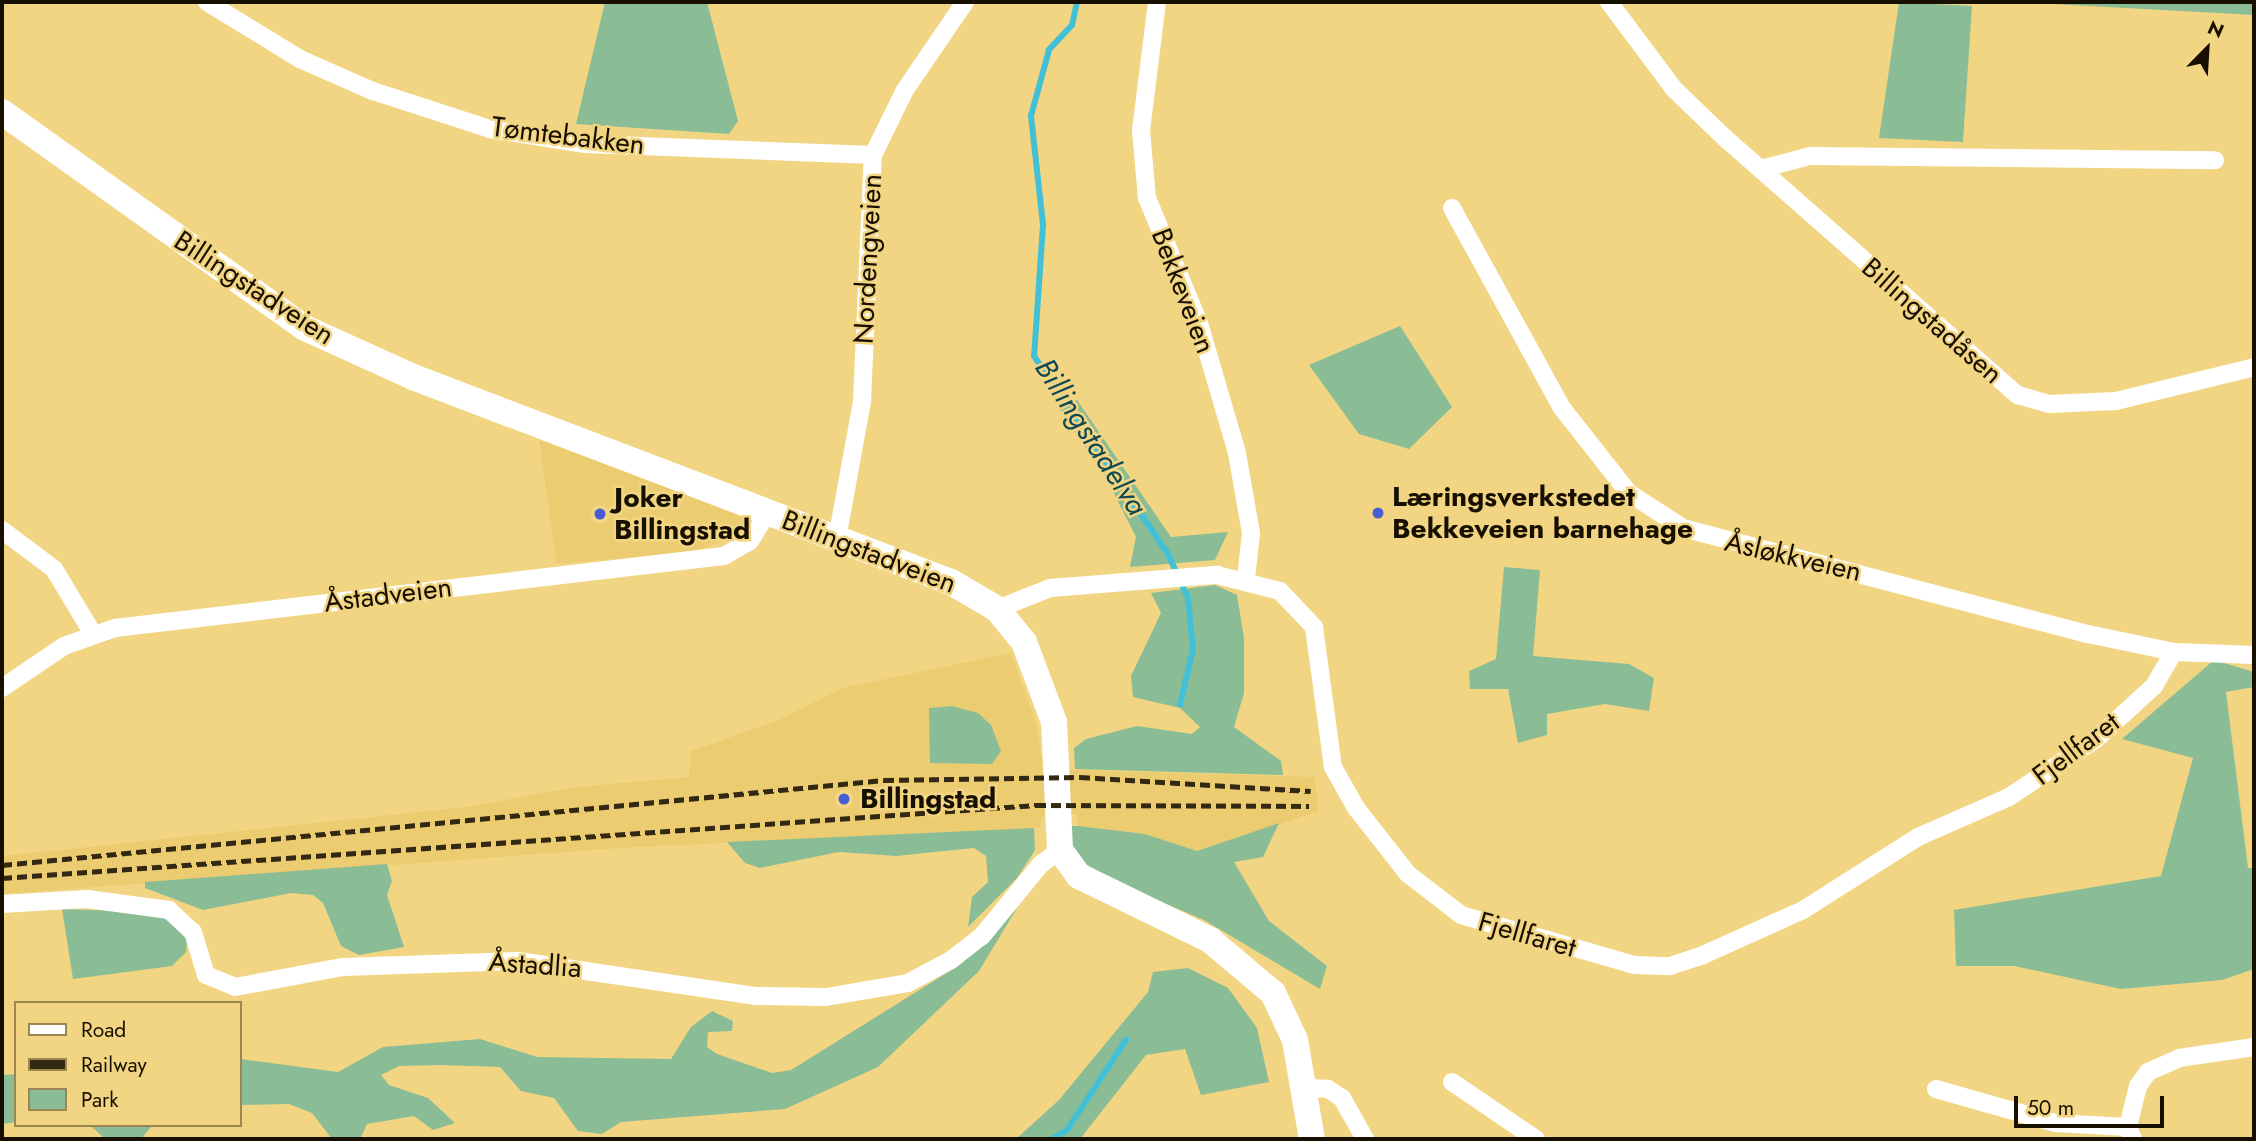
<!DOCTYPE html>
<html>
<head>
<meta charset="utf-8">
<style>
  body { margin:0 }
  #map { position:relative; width:2256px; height:1141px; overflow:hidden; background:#f2d582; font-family:Jost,sans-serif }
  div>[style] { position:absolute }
  .built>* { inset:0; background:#ebcc70 }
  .green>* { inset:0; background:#8abd96 }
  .stream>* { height:6px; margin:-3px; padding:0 3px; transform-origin:3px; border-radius:3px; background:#43c0d5 }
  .minor>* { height:18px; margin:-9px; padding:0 9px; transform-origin:9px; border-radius:9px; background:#fff }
  .secondary>* { height:26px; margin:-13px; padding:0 13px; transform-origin:13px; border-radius:13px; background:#fff }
  .rail>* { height:5px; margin-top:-2.5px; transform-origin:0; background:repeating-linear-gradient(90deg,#332811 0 10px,transparent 0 15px) }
  .dots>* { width:19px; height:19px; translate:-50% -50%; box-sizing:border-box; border:4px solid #f2d582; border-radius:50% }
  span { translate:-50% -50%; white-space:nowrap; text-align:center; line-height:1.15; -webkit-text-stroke:5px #f2d582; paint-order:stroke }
  .street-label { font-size:28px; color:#170f00 }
  .poi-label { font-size:28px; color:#170f00; font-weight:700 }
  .left { translate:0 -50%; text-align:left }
  .water-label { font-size:30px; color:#134952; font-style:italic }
  .frame { position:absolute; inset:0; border:4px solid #170f00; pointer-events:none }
  .legend { position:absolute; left:14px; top:1001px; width:228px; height:126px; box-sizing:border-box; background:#f2d582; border:2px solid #9a864e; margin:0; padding:9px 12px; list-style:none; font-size:21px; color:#170f00 }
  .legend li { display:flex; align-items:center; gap:14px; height:35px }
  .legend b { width:35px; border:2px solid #9a864e }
  .north { position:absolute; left:2172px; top:14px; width:70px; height:70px; -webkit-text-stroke:5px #f2d582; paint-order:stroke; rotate:24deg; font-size:19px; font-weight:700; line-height:28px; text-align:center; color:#170f00 }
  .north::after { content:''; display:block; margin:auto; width:24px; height:32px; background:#170f00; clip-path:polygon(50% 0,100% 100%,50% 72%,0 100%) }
  .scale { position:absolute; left:2014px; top:1096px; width:150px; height:32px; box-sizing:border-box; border:4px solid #170f00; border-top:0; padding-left:9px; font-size:21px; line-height:24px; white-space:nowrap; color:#170f00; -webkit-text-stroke:5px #f2d582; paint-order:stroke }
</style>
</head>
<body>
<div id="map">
  <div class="built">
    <i style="clip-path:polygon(539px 440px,750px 518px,748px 532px,693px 552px,557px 564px)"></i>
    <i style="clip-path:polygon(1011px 653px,1037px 726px,1043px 769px,1315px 777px,1318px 812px,1197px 851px,1145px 834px,1078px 826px,1077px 814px,1043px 815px,1040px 827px,1012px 830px,634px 847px,2px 894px,2px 856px,466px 807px,577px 787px,689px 777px,691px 751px,777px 721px,842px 688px)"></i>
  </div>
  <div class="green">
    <i style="clip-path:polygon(605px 2px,707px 2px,738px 121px,729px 134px,576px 124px)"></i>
    <i style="clip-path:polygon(1899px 2px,1972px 6px,1963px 142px,1879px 138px)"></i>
    <i style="clip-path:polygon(2254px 2px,2254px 15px,2034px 3px,2034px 2px)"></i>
    <i style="clip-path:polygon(1400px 326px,1452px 407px,1409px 449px,1359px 434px,1309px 365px)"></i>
    <i style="clip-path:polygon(1077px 400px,1171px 537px,1228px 532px,1215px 560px,1130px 567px,1136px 537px,1104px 474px,1058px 408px)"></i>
    <i style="clip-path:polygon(1504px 567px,1540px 570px,1533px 656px,1629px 664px,1654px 678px,1649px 711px,1605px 704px,1547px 714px,1547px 735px,1518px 743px,1508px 689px,1470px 689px,1469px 671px,1496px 659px)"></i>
    <i style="clip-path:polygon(1215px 585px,1237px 595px,1244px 638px,1244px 693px,1234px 727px,1281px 761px,1283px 775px,1075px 769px,1074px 748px,1086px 739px,1137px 726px,1192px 734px,1200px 727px,1180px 708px,1133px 697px,1131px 676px,1161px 613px,1151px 593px)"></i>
    <i style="clip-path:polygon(2214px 660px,2254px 672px,2254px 687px,2226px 692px,2248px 868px,2254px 868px,2254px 969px,2222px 980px,2121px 989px,2014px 966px,1956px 966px,1954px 910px,2161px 876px,2193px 758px,2122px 739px)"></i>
    <i style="clip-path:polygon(952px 706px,978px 713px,991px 725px,1001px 751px,992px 764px,930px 763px,929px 708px)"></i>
    <i style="clip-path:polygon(1279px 823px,1263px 857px,1234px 862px,1269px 921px,1327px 966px,1320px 989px,1204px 920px,1117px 883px,1084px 863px,1068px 842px,1068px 826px,1078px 826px,1145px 834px,1197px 851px)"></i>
    <i style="clip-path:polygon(1034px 828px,1035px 850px,1017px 878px,968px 927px,972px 897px,988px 882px,986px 856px,974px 848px,896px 856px,839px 852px,760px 868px,745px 863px,727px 842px)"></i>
    <i style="clip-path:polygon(387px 864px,392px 881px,387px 895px,404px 947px,359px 955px,341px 946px,323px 903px,313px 895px,291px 893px,203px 910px,145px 888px,145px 882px)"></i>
    <i style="clip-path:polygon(1017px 908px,979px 971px,878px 1067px,785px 1109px,621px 1122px,602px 1134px,578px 1131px,554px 1098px,521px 1091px,500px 1067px,442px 1065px,399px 1066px,381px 1075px,389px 1085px,428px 1098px,455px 1123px,433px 1130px,414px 1116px,367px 1124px,360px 1139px,332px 1139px,312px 1113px,289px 1104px,240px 1105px,240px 1059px,338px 1072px,383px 1047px,480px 1039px,537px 1057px,671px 1059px,691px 1027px,712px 1011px,733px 1021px,732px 1031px,708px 1032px,707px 1047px,717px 1054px,772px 1073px,791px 1070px,961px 964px)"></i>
    <i style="clip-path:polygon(62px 909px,152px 912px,177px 922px,187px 940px,186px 952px,172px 966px,73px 979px)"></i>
    <i style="clip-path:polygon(1188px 968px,1228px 988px,1257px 1028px,1269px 1082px,1201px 1095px,1185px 1049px,1146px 1055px,1080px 1139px,1016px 1139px,1059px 1100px,1148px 992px,1153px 972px)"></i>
    <i style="clip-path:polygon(16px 1074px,16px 1122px,2px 1124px,2px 1075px)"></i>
    <i style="clip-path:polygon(90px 1125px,153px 1125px,141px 1139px,105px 1139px)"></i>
  </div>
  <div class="stream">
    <i style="left:1077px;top:2px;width:24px;rotate:102deg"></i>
    <i style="left:1072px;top:25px;width:34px;rotate:133deg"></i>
    <i style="left:1049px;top:50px;width:68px;rotate:105.3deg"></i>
    <i style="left:1031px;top:116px;width:110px;rotate:83.7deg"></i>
    <i style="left:1043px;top:225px;width:131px;rotate:93.9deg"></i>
    <i style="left:1034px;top:356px;width:239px;rotate:55.9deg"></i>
    <i style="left:1168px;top:554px;width:48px;rotate:65.6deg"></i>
    <i style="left:1188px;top:598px;width:51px;rotate:84.4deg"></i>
    <i style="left:1193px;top:649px;width:57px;rotate:103.1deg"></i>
    <i style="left:1052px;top:1139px;width:17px;rotate:-31deg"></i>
    <i style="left:1067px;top:1130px;width:108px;rotate:-56.8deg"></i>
  </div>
  <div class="minor">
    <i style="left:207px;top:2px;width:109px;rotate:31.5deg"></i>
    <i style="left:300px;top:59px;width:80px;rotate:23.7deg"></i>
    <i style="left:373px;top:91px;width:123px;rotate:18deg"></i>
    <i style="left:490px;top:129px;width:97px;rotate:8.9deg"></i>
    <i style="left:586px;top:144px;width:287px;rotate:2.2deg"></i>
    <i style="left:1157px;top:2px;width:129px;rotate:97.1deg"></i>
    <i style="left:1141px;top:130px;width:68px;rotate:85deg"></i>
    <i style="left:1147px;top:198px;width:135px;rotate:67.4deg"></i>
    <i style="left:1199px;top:323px;width:135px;rotate:73.7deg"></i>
    <i style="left:1237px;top:453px;width:81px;rotate:80.1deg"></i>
    <i style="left:1251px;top:533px;width:45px;rotate:96.3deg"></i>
    <i style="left:1609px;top:2px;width:109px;rotate:53.2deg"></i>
    <i style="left:1674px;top:89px;width:71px;rotate:43.9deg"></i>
    <i style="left:1725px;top:138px;width:390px;rotate:41.3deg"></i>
    <i style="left:2018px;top:395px;width:32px;rotate:16deg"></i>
    <i style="left:2049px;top:404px;width:67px;rotate:-2.6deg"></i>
    <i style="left:2116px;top:401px;width:142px;rotate:-13.8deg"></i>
    <i style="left:1761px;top:169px;width:51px;rotate:-14.9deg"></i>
    <i style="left:1810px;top:156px;width:405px;rotate:0.6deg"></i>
    <i style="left:1452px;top:208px;width:228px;rotate:61.2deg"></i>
    <i style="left:1562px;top:408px;width:108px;rotate:51.8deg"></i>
    <i style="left:1629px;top:493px;width:64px;rotate:32.9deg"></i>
    <i style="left:1683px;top:528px;width:419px;rotate:14.7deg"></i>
    <i style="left:2088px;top:634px;width:88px;rotate:11.8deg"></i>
    <i style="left:2174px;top:652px;width:80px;rotate:2.1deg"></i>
    <i style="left:2px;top:530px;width:65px;rotate:36.9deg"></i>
    <i style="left:54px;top:569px;width:76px;rotate:59deg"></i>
    <i style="left:837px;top:539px;width:139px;rotate:-79.7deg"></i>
    <i style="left:862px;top:402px;width:247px;rotate:-87.5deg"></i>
    <i style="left:873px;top:155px;width:72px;rotate:-63.8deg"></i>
    <i style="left:905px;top:90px;width:107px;rotate:-55.7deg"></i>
    <i style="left:997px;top:609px;width:57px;rotate:-21.6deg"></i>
    <i style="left:1050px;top:588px;width:168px;rotate:-4.5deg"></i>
    <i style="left:1217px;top:575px;width:65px;rotate:14.3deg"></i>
    <i style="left:1280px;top:591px;width:50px;rotate:46.6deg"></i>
    <i style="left:1314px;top:627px;width:141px;rotate:82.3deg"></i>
    <i style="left:1333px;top:767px;width:47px;rotate:60.7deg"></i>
    <i style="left:1356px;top:808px;width:84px;rotate:51.8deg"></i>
    <i style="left:1408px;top:874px;width:67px;rotate:37.7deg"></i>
    <i style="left:1461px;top:915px;width:180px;rotate:16.1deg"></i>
    <i style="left:1634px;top:965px;width:36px;rotate:2deg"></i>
    <i style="left:1670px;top:966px;width:35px;rotate:-18deg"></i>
    <i style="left:1703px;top:955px;width:110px;rotate:-24.2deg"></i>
    <i style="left:1803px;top:910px;width:136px;rotate:-32.4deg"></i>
    <i style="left:1918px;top:837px;width:99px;rotate:-23.7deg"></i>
    <i style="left:2009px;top:797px;width:105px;rotate:-33.7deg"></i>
    <i style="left:2096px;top:739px;width:79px;rotate:-42.4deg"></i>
    <i style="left:2154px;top:686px;width:39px;rotate:-60deg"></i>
    <i style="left:2px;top:688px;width:75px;rotate:-34.1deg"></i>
    <i style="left:64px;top:646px;width:54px;rotate:-19.4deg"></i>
    <i style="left:115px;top:628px;width:613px;rotate:-6.74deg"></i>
    <i style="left:724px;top:556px;width:30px;rotate:-30deg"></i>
    <i style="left:750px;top:541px;width:34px;rotate:-58deg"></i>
    <i style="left:2px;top:904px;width:85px;rotate:-3.4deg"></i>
    <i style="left:87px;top:899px;width:83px;rotate:7.6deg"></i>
    <i style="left:169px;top:910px;width:33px;rotate:43deg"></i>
    <i style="left:193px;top:932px;width:45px;rotate:73.2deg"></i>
    <i style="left:206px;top:975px;width:31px;rotate:22deg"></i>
    <i style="left:235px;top:987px;width:110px;rotate:-10.5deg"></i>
    <i style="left:343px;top:967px;width:175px;rotate:-2deg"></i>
    <i style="left:518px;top:961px;width:241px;rotate:8.4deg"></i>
    <i style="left:756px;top:996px;width:70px;rotate:0.8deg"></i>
    <i style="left:826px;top:997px;width:83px;rotate:-9.7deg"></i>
    <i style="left:908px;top:983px;width:49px;rotate:-28.1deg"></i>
    <i style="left:951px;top:960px;width:39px;rotate:-38deg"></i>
    <i style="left:982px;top:936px;width:93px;rotate:-50.7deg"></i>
    <i style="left:1041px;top:864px;width:24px;rotate:-36deg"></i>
    <i style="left:1452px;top:1082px;width:102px;rotate:34.2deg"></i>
    <i style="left:1305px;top:1088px;width:23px;rotate:2deg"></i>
    <i style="left:1328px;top:1089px;width:17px;rotate:33deg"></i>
    <i style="left:1342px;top:1098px;width:47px;rotate:60.7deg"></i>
    <i style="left:1936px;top:1089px;width:124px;rotate:15.9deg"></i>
    <i style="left:2055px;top:1123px;width:73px;rotate:3.1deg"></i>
    <i style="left:2133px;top:1139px;width:13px;rotate:-113deg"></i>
    <i style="left:2128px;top:1127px;width:42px;rotate:-76.3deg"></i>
    <i style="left:2138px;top:1086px;width:17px;rotate:-54deg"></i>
    <i style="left:2148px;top:1072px;width:34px;rotate:-24deg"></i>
    <i style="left:2179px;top:1058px;width:76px;rotate:-8.3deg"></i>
  </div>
  <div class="secondary">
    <i style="left:2px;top:112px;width:372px;rotate:35.5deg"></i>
    <i style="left:305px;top:328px;width:119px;rotate:24.4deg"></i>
    <i style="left:413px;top:377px;width:576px;rotate:20.86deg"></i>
    <i style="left:951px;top:582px;width:53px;rotate:30.4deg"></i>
    <i style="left:997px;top:609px;width:43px;rotate:50.7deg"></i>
    <i style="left:1024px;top:642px;width:85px;rotate:69.4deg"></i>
    <i style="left:1054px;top:722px;width:128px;rotate:87.3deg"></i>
    <i style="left:1060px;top:850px;width:32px;rotate:54deg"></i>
    <i style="left:1079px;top:876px;width:146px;rotate:26deg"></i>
    <i style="left:1210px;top:940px;width:82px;rotate:40.1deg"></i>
    <i style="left:1273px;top:993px;width:52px;rotate:64.9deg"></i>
    <i style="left:1295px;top:1040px;width:100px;rotate:80.3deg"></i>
  </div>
  <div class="rail">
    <i style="left:2px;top:865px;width:886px;rotate:-5.5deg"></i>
    <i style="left:884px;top:780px;width:196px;rotate:-0.9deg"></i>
    <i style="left:1080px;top:777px;width:231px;rotate:3.5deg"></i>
    <i style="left:2px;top:878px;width:1037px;rotate:-4.04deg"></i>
    <i style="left:1036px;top:805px;width:273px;rotate:0.2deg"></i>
  </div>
  <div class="dots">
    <i style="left:1378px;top:513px;background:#475dd1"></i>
    <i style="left:600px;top:514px;background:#475dd1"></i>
    <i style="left:844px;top:799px;background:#475dd1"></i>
  </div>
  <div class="street-label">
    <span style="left:568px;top:136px;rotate:7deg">Tømtebakken</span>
    <span style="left:868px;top:259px;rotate:-87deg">Nordengveien</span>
    <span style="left:254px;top:288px;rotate:33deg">Billingstadveien</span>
    <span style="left:1183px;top:291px;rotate:69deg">Bekkeveien</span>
    <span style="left:1932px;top:321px;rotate:41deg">Billingstadåsen</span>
    <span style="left:869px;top:552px;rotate:21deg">Billingstadveien</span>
    <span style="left:1793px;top:557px;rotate:13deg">Åsløkkveien</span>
    <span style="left:388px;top:595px;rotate:-7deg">Åstadveien</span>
    <span style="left:2076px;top:749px;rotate:-37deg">Fjellfaret</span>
    <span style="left:1527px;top:935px;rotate:16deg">Fjellfaret</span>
    <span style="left:535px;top:965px;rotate:4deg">Åstadlia</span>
  </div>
  <div class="poi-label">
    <span class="left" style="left:1392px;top:513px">Læringsverkstedet<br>Bekkeveien barnehage</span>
    <span class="left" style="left:614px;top:514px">Joker<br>Billingstad</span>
    <span class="left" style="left:860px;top:799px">Billingstad</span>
  </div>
  <div class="water-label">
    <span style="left:1091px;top:437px;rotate:57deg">Billingstadelva</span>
  </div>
  <div class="frame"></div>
  <ul class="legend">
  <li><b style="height:9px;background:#fff"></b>Road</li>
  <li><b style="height:9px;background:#332811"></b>Railway</li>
  <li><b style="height:19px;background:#8abd96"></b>Park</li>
  </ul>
  <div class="north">N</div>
  <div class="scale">50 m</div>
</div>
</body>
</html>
